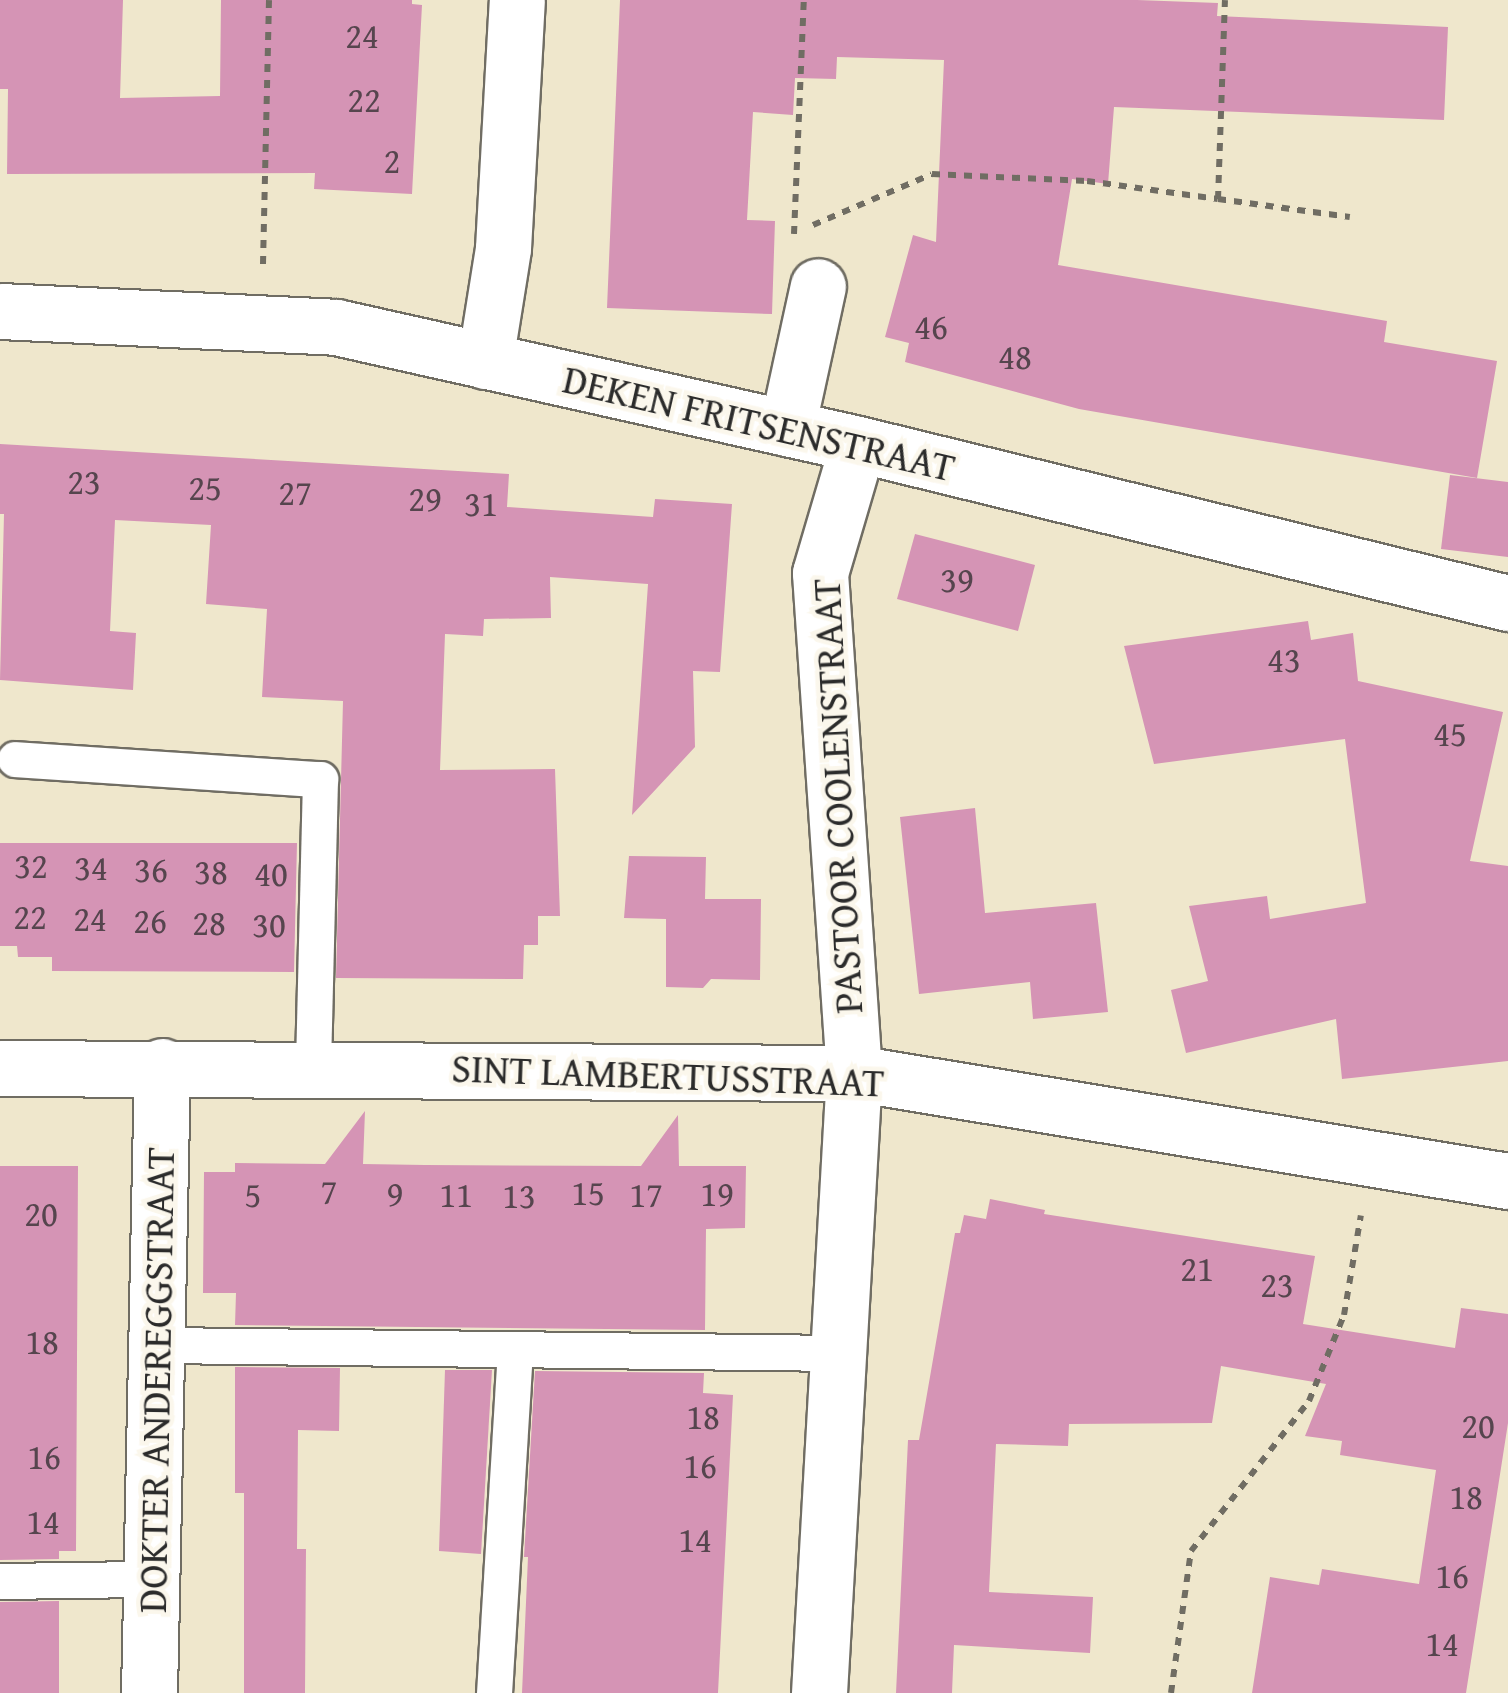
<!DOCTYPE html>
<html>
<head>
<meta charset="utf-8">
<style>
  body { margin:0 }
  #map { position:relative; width:1508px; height:1693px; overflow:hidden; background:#efe7cc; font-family:"Gentium Book Plus",serif }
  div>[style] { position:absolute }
  .building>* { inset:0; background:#d594b5 }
  .path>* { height:6px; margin-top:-3px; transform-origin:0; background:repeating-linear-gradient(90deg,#706d63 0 8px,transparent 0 16px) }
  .roads { filter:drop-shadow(2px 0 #706d63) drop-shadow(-2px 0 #706d63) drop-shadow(0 2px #706d63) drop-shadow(0 -2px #706d63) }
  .lane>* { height:35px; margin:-17.5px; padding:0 17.5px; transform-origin:17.5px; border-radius:17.5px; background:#fff }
  .street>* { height:55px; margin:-27.5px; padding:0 27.5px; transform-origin:27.5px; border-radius:27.5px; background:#fff }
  span { translate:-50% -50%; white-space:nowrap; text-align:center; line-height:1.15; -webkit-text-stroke:9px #fbf7ec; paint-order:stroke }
  .number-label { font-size:35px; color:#56454e }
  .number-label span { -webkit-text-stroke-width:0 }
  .street-label { font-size:40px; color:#2b2b2b }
</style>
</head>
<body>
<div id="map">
  <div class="building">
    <i style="clip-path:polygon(0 0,123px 0,120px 98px,220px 96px,221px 0,412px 0,412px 4px,422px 5px,412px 194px,314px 189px,315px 173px,7px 174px,8px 89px,0 89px)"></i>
    <i style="clip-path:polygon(620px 0,1137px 0,1218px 3px,1217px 16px,1448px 27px,1444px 120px,1114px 107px,1108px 184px,1072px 179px,1058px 265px,1387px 321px,1384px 342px,1497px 361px,1477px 478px,1079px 409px,905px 362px,909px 343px,885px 337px,913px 235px,936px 242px,944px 60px,837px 57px,836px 79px,795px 78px,793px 115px,753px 112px,747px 220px,775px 221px,772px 314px,607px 308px)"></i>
    <i style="clip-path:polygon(0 444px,509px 474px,507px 507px,653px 517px,655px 499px,732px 504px,720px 672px,693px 671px,695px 747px,632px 815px,648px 584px,550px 577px,551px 618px,484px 619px,483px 636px,445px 634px,440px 770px,555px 769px,560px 916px,538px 916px,538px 945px,524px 945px,523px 979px,336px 978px,343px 701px,262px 697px,267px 609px,206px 604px,211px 525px,115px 520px,110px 631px,136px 633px,133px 690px,0 680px,4px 514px,0 514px)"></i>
    <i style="clip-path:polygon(1450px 475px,1508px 482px,1508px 557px,1441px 549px)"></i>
    <i style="clip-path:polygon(915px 534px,1035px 565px,1018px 631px,897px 599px)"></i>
    <i style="clip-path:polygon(1308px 621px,1311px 640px,1353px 633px,1358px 681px,1503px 712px,1470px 861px,1508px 866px,1508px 1061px,1342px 1079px,1336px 1019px,1186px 1053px,1171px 990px,1208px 981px,1189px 906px,1267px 896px,1270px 919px,1366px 903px,1345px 739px,1154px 764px,1124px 646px)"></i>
    <i style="clip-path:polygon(975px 808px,985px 913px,1096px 903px,1108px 1012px,1033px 1019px,1030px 982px,919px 994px,900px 817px)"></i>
    <i style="clip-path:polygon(0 843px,297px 843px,294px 972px,52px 971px,52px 957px,18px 957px,17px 946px,0 946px)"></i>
    <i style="clip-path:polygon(629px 856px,706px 857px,705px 899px,761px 899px,760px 980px,711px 979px,703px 988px,666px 987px,666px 919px,624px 918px)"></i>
    <i style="clip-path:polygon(365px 1111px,363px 1164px,425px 1165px,641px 1166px,678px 1115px,679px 1166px,746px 1166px,745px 1228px,706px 1229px,705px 1330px,235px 1325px,236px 1293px,203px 1293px,204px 1172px,235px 1172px,235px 1163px,325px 1164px)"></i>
    <i style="clip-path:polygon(0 1166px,78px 1166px,76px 1551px,59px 1551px,59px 1559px,0 1560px)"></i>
    <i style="clip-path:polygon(990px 1199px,1045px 1210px,1044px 1214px,1315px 1256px,1303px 1324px,1455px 1348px,1461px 1308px,1508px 1314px,1508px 1423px,1466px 1693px,1252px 1693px,1270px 1577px,1319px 1585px,1322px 1569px,1419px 1584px,1436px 1470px,1340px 1455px,1342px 1441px,1305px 1436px,1326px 1384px,1221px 1366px,1212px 1423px,1069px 1424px,1068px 1446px,996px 1444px,989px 1592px,1093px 1597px,1090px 1653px,954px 1645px,952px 1693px,896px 1693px,908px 1440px,919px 1440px,955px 1233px,960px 1233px,964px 1215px,986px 1219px)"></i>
    <i style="clip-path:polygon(235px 1367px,340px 1368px,339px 1431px,298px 1430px,297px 1549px,306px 1549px,305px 1693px,244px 1693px,244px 1493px,235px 1493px)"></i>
    <i style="clip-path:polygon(445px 1370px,492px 1370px,481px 1554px,439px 1551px)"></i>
    <i style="clip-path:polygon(535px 1371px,704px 1373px,703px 1393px,733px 1395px,718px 1693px,522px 1693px,528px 1557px,524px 1557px)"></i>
    <i style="clip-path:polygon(59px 1601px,59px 1693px,0 1693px,0 1602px)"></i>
  </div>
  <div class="path">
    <i style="left:1218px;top:199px;width:133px;rotate:7.8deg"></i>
    <i style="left:813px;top:225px;width:129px;rotate:-23.2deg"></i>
    <i style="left:932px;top:174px;width:155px;rotate:2.6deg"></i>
    <i style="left:1087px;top:181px;width:132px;rotate:7.8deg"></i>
    <i style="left:1218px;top:199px;width:199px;rotate:-88deg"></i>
    <i style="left:794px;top:234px;width:234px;rotate:-87.6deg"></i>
    <i style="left:263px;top:264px;width:264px;rotate:-88.7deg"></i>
    <i style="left:1171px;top:1693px;width:143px;rotate:-82deg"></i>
    <i style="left:1191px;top:1551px;width:191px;rotate:-51.8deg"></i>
    <i style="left:1309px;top:1401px;width:93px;rotate:-67.9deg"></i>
    <i style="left:1344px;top:1315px;width:101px;rotate:-80.4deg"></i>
  </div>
  <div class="roads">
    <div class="lane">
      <i style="left:15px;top:759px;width:306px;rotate:3.8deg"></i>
      <i style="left:320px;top:779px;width:289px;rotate:91.4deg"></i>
      <i style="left:158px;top:1345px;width:680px;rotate:0.67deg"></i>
      <i style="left:0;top:1581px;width:152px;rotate:-0.8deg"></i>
      <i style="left:494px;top:1693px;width:344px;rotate:-86.5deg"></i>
    </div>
    <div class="street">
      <i style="left:0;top:311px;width:336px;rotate:2.7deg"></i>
      <i style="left:336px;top:327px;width:535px;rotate:12.63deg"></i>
      <i style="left:858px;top:444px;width:669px;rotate:13.75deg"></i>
      <i style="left:485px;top:361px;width:114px;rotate:-80.9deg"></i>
      <i style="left:503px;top:248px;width:248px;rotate:-86.8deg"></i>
      <i style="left:787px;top:428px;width:145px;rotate:-77.7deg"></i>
      <i style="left:0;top:1068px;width:854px;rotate:0.34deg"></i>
      <i style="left:854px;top:1073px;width:663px;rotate:9.38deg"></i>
      <i style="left:149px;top:1693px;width:627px;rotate:-88.81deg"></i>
      <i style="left:819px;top:1693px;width:621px;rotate:-86.77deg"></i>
      <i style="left:854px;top:1073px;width:501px;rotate:-93.89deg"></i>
      <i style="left:820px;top:573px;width:134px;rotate:-73.6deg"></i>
    </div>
  </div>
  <div class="number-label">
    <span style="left:362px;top:36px">24</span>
    <span style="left:364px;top:100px">22</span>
    <span style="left:392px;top:161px">2</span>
    <span style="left:931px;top:327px">46</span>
    <span style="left:1015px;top:357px">48</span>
    <span style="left:84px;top:482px">23</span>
    <span style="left:205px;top:488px">25</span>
    <span style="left:295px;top:493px">27</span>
    <span style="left:425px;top:499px">29</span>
    <span style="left:481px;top:504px">31</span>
    <span style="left:957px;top:580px">39</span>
    <span style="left:1284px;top:660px">43</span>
    <span style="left:1450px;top:734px">45</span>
    <span style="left:31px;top:866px">32</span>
    <span style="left:91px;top:868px">34</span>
    <span style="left:151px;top:870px">36</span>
    <span style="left:211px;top:872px">38</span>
    <span style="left:271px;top:874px">40</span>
    <span style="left:30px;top:917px">22</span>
    <span style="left:90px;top:919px">24</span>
    <span style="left:150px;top:921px">26</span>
    <span style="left:209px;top:923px">28</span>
    <span style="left:269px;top:925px">30</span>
    <span style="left:329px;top:1192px">7</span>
    <span style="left:588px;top:1193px">15</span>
    <span style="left:395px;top:1194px">9</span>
    <span style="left:717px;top:1194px">19</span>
    <span style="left:253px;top:1195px">5</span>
    <span style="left:456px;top:1195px">11</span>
    <span style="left:646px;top:1195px">17</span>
    <span style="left:519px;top:1196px">13</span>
    <span style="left:41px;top:1214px">20</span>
    <span style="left:1197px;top:1269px">21</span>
    <span style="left:1277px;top:1285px">23</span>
    <span style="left:42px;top:1342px">18</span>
    <span style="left:703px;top:1417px">18</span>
    <span style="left:1478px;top:1426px">20</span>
    <span style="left:44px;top:1457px">16</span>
    <span style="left:700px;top:1466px">16</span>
    <span style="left:1466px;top:1497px">18</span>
    <span style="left:43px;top:1522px">14</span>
    <span style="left:695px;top:1540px">14</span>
    <span style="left:1452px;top:1576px">16</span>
    <span style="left:1442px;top:1644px">14</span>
  </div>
  <div class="street-label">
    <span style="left:759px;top:423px;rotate:13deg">DEKEN FRITSENSTRAAT</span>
    <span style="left:837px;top:796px;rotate:-93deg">PASTOOR COOLENSTRAAT</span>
    <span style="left:668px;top:1075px;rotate:2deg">SINT LAMBERTUSSTRAAT</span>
    <span style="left:156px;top:1380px;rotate:-89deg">DOKTER ANDEREGGSTRAAT</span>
  </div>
</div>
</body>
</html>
